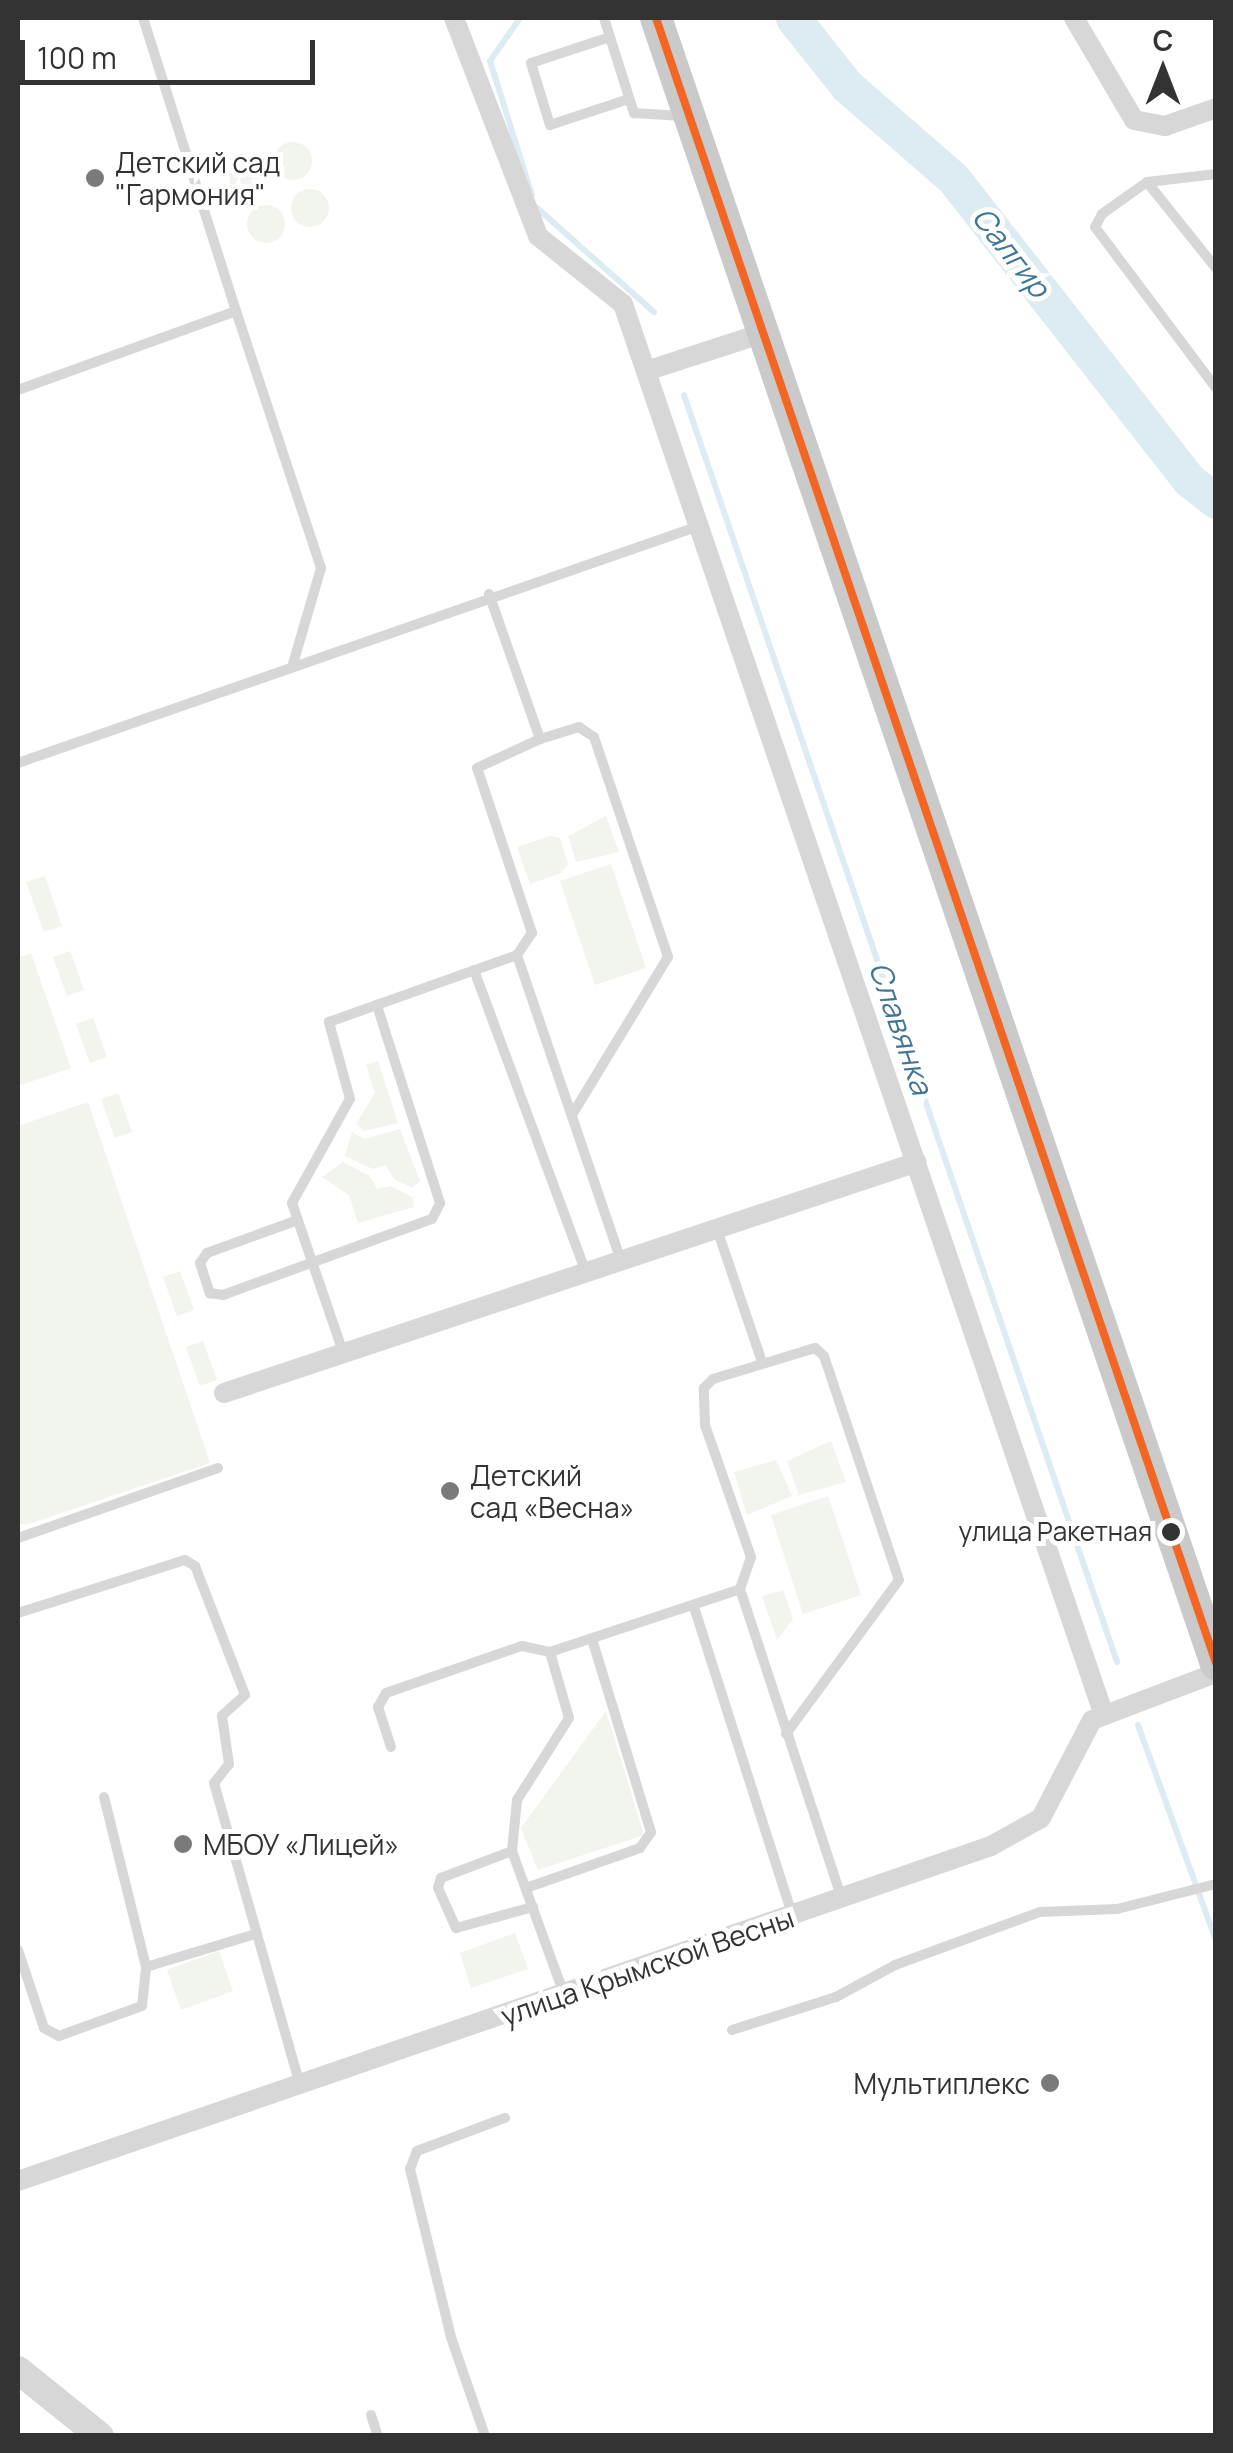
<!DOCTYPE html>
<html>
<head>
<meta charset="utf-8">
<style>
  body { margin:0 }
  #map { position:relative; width:1233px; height:2453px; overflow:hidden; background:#fff; font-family:Manrope,sans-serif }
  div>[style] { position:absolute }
  .green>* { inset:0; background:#f1f5ed }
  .round { border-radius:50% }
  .stream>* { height:6px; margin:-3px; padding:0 3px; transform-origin:3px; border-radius:3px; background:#ddebf3 }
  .river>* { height:35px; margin:-17.5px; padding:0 17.5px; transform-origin:17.5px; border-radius:17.5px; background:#ddebf3 }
  .service>* { height:10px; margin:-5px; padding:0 5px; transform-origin:5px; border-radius:5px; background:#d7d7d7 }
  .minor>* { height:20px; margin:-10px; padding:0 10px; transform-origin:10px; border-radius:10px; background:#d7d7d7 }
  .tertiary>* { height:28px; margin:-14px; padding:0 14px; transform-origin:14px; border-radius:14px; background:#d7d7d7 }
  .primary>* { height:32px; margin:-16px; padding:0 16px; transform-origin:16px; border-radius:16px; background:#cacaca }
  .bus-1>* { height:8px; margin:-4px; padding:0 4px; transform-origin:4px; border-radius:4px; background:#f26522 }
  .dots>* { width:28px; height:28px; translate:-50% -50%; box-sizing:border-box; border:5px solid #fff; border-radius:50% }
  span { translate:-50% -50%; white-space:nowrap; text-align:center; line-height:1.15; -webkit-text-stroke:10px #fff; paint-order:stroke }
  .bus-label { font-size:26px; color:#333 }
  .right { translate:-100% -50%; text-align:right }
  .poi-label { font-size:28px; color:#333 }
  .left { translate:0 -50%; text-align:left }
  .street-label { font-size:28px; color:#333 }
  .water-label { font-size:30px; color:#3f7597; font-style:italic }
  .frame { position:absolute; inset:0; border:20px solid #333; pointer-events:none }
  .north { position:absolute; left:1113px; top:20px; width:100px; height:100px; -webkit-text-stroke:8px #fff; paint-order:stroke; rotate:0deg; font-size:28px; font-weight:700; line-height:40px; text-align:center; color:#333 }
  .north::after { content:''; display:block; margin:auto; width:35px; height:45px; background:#333; clip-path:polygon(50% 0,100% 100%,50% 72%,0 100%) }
  .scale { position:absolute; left:20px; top:40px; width:295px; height:45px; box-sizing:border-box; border:5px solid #333; border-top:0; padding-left:12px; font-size:30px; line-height:35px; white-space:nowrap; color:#333; -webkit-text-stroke:8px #fff; paint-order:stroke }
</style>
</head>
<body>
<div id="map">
  <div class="green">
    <i class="round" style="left:274px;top:142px;width:38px;height:38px"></i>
    <i class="round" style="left:229px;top:157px;width:38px;height:38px"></i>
    <i class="round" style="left:291px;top:189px;width:38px;height:38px"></i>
    <i class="round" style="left:247px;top:205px;width:38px;height:38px"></i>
    <i style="clip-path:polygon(606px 816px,619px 852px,576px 862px,568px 836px)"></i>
    <i style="clip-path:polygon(550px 836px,560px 838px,568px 864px,561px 873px,530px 884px,517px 847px)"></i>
    <i style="clip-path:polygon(611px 864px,646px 968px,595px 985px,560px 881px)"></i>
    <i style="clip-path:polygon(45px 876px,62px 926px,44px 932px,26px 882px)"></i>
    <i style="clip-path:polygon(70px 951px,84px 990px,67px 996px,53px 957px)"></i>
    <i style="clip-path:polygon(31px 953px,71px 1068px,18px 1086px,18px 958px)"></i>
    <i style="clip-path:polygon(93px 1018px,107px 1057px,90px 1063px,76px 1024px)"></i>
    <i style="clip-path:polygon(378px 1061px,398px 1123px,364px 1131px,356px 1124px,375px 1093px,366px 1065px)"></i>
    <i style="clip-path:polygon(118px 1093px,132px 1132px,115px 1138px,101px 1099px)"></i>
    <i style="clip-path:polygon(88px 1102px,210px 1463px,26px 1525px,18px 1523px,18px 1126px)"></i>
    <i style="clip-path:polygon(400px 1129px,420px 1181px,412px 1188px,394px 1179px,386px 1165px,373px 1169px,345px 1156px,352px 1132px,364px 1139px)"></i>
    <i style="clip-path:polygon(343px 1162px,370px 1176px,377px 1189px,391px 1186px,412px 1197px,414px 1207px,358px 1223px,349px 1195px,322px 1177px)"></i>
    <i style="clip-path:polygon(180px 1271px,194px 1310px,177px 1316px,163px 1277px)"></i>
    <i style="clip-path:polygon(203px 1341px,217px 1380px,200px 1386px,186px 1347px)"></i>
    <i style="clip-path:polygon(831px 1441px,846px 1482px,799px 1495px,787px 1461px)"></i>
    <i style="clip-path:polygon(776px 1460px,792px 1496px,747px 1515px,734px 1472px)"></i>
    <i style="clip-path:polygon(828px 1496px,861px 1595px,803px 1614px,771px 1515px)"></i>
    <i style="clip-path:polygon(783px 1590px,793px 1619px,777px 1640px,762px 1596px)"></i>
    <i style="clip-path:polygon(606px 1711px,644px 1835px,538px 1870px,521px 1828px)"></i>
    <i style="clip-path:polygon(515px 1933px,528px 1969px,471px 1988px,460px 1953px)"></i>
    <i style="clip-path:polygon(219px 1951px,233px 1991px,181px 2010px,167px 1970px)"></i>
  </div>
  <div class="stream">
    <i style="left:520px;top:18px;width:52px;rotate:124.9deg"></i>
    <i style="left:490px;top:61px;width:140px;rotate:72.6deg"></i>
    <i style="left:536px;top:207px;width:158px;rotate:41.7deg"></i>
    <i style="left:684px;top:395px;width:1339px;rotate:71.13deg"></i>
    <i style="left:1138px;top:1725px;width:230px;rotate:70.1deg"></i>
  </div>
  <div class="river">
    <i style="left:793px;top:18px;width:87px;rotate:51.5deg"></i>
    <i style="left:847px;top:86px;width:140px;rotate:41deg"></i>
    <i style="left:953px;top:178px;width:383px;rotate:52deg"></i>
    <i style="left:1189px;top:480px;width:34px;rotate:38deg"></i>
  </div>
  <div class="service">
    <i style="left:604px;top:18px;width:100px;rotate:72.5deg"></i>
    <i style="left:634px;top:113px;width:48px;rotate:3.6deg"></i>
    <i style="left:610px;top:37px;width:83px;rotate:161.8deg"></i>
    <i style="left:531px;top:63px;width:65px;rotate:73deg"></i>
    <i style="left:550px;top:125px;width:83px;rotate:-18.2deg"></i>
    <i style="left:1216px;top:174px;width:69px;rotate:173.4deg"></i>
    <i style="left:1147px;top:182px;width:55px;rotate:144.6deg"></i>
    <i style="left:1102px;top:214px;width:15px;rotate:118deg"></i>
    <i style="left:1095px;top:227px;width:201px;rotate:53.1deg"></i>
    <i style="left:1147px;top:182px;width:110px;rotate:51.3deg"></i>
    <i style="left:236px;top:311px;width:271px;rotate:71.7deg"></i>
    <i style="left:321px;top:568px;width:100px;rotate:106.3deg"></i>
    <i style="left:18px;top:390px;width:232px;rotate:-19.9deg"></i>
    <i style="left:236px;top:311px;width:307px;rotate:-107.6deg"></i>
    <i style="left:489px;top:594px;width:154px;rotate:70.6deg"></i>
    <i style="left:540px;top:739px;width:41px;rotate:-17.1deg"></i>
    <i style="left:579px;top:727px;width:18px;rotate:34deg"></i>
    <i style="left:594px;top:737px;width:232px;rotate:71.4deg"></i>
    <i style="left:668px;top:957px;width:185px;rotate:121.3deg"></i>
    <i style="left:18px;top:763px;width:721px;rotate:-19.19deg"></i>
    <i style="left:517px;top:955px;width:322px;rotate:71.2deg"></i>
    <i style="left:474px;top:970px;width:322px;rotate:69.7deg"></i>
    <i style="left:298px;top:1220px;width:97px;rotate:160.1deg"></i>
    <i style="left:207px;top:1253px;width:12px;rotate:125deg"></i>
    <i style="left:200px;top:1263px;width:32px;rotate:72deg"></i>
    <i style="left:210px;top:1293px;width:13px;rotate:9deg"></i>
    <i style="left:223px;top:1295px;width:222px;rotate:-20deg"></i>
    <i style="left:432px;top:1219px;width:18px;rotate:-63deg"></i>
    <i style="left:440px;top:1203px;width:208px;rotate:-107.7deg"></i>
    <i style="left:717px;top:1229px;width:140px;rotate:71.3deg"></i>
    <i style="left:343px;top:1352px;width:157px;rotate:-108.9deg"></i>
    <i style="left:292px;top:1203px;width:119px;rotate:-60.9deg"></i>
    <i style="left:350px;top:1099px;width:80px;rotate:-105.3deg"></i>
    <i style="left:329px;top:1022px;width:200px;rotate:-19.6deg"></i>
    <i style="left:517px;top:955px;width:27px;rotate:-56deg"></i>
    <i style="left:532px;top:933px;width:174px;rotate:-108.4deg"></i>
    <i style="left:477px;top:768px;width:69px;rotate:-24.7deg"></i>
    <i style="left:18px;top:1538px;width:212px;rotate:-19.3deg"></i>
    <i style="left:740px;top:1589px;width:326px;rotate:71.8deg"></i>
    <i style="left:694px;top:1607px;width:323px;rotate:72.3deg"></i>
    <i style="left:18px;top:1613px;width:175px;rotate:-17.6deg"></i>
    <i style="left:185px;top:1560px;width:12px;rotate:31deg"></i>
    <i style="left:195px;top:1566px;width:138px;rotate:68.8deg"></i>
    <i style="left:245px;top:1695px;width:31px;rotate:138deg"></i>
    <i style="left:222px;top:1716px;width:49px;rotate:81.7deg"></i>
    <i style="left:229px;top:1764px;width:24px;rotate:128deg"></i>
    <i style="left:214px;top:1783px;width:314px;rotate:74.1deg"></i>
    <i style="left:391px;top:1747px;width:42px;rotate:-108deg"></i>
    <i style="left:378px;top:1707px;width:16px;rotate:-60deg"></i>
    <i style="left:386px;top:1693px;width:144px;rotate:-19.1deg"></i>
    <i style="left:522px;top:1646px;width:29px;rotate:12deg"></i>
    <i style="left:104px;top:1797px;width:175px;rotate:76.1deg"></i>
    <i style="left:512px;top:1851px;width:76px;rotate:159.2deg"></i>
    <i style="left:441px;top:1878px;width:10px;rotate:107deg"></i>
    <i style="left:438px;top:1888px;width:44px;rotate:65.8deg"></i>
    <i style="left:456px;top:1928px;width:80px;rotate:-15.3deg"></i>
    <i style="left:526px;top:1888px;width:121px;rotate:-19.3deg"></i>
    <i style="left:640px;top:1848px;width:19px;rotate:-55deg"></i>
    <i style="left:651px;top:1832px;width:202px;rotate:-107deg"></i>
    <i style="left:18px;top:1950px;width:82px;rotate:71.6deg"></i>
    <i style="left:44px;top:2028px;width:17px;rotate:28deg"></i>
    <i style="left:59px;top:2036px;width:88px;rotate:-19.9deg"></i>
    <i style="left:142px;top:2006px;width:39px;rotate:-84deg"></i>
    <i style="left:146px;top:1967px;width:111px;rotate:-16.8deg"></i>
    <i style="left:564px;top:1994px;width:152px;rotate:-110deg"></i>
    <i style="left:512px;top:1851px;width:51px;rotate:-84.4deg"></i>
    <i style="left:517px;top:1800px;width:97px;rotate:-57.6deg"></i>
    <i style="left:569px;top:1718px;width:69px;rotate:-106.1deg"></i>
    <i style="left:550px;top:1652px;width:200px;rotate:-18.3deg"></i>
    <i style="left:740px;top:1589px;width:34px;rotate:-71deg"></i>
    <i style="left:751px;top:1557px;width:140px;rotate:-109.2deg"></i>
    <i style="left:705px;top:1425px;width:37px;rotate:-92deg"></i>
    <i style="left:704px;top:1388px;width:13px;rotate:-45deg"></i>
    <i style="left:713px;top:1379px;width:107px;rotate:-16.9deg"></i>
    <i style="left:815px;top:1348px;width:12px;rotate:42deg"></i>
    <i style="left:824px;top:1356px;width:236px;rotate:71.5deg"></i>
    <i style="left:899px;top:1580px;width:191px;rotate:126.3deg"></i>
    <i style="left:732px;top:2030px;width:109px;rotate:-17.6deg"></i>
    <i style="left:836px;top:1997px;width:67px;rotate:-28.5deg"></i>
    <i style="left:895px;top:1965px;width:154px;rotate:-20.1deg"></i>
    <i style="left:1040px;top:1912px;width:77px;rotate:-2.2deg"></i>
    <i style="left:1117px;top:1909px;width:102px;rotate:-14.2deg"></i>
    <i style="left:371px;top:2415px;width:22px;rotate:72deg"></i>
    <i style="left:485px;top:2436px;width:105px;rotate:-109deg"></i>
    <i style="left:451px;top:2337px;width:173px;rotate:-103.7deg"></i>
    <i style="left:410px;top:2169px;width:19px;rotate:-69deg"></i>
    <i style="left:417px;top:2151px;width:94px;rotate:-20.6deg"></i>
  </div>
  <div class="minor">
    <i style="left:454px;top:18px;width:234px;rotate:68.9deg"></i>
    <i style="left:538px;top:236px;width:109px;rotate:38.7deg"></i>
    <i style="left:623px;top:304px;width:1488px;rotate:71.18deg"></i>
    <i style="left:1074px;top:18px;width:118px;rotate:59.5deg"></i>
    <i style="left:1134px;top:120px;width:32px;rotate:11deg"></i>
    <i style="left:1165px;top:126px;width:54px;rotate:-19.4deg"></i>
    <i style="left:646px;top:371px;width:124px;rotate:-17.9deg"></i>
    <i style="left:224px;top:1393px;width:730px;rotate:-18.43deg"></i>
    <i style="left:18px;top:2181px;width:1029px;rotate:-19deg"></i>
    <i style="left:991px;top:1846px;width:57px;rotate:-29.2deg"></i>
    <i style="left:1041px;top:1818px;width:110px;rotate:-62.5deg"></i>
    <i style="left:1092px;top:1720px;width:133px;rotate:-20.8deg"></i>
  </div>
  <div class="tertiary">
    <i style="left:18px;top:2370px;width:105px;rotate:38.8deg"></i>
  </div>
  <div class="primary">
    <i style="left:656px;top:18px;width:1739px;rotate:71.21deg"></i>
  </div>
  <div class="bus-1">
    <i style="left:656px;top:18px;width:1738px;rotate:71.2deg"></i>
  </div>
  <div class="dots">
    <i style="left:95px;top:178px;background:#7a7a7a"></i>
    <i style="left:450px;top:1491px;background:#7a7a7a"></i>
    <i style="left:1171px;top:1532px;background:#333"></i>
    <i style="left:183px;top:1844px;background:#7a7a7a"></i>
    <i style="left:1050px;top:2083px;background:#7a7a7a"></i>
  </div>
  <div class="bus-label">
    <span class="right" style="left:1152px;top:1532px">улица Ракетная</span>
  </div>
  <div class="poi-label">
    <span class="left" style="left:115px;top:178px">Детский сад<br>"Гармония"</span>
    <span class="left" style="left:470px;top:1491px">Детский<br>сад «Весна»</span>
    <span class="left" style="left:203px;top:1844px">МБОУ «Лицей»</span>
    <span class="right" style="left:1030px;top:2083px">Мультиплекс</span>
  </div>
  <div class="street-label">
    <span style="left:647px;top:1966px;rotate:-19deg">улица Крымской Весны</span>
  </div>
  <div class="water-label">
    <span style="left:1011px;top:252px;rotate:52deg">Салгир</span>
    <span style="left:901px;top:1028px;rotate:71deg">Славянка</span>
  </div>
  <div class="frame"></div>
  <div class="north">С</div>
  <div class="scale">100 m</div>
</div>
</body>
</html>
